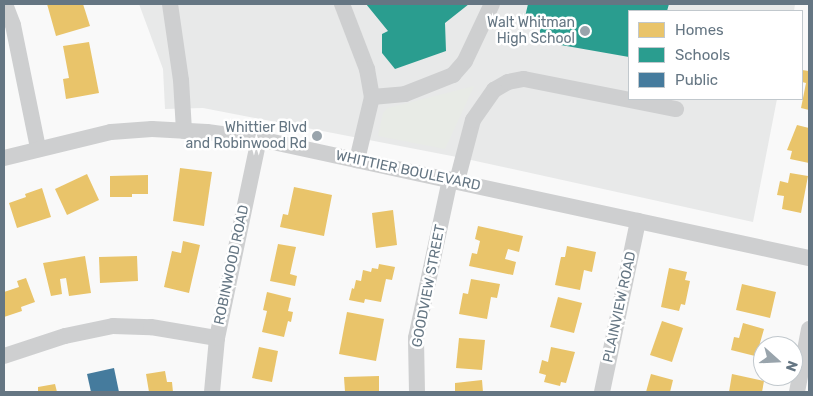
<!DOCTYPE html>
<html>
<head>
<meta charset="utf-8">
<style>
  body { margin:0 }
  #map { position:relative; width:813px; height:396px; overflow:hidden; background:#f9f9f9; font-family:Rubik,sans-serif }
  div>[style] { position:absolute }
  .built>* { inset:0; background:#e8e9e9 }
  .green>* { inset:0; background:#e8ebe6 }
  .homes>* { inset:0; background:#e9c46a }
  .schools>* { inset:0; background:#2a9d8f }
  .public>* { inset:0; background:#457b9d }
  .minor>* { height:16px; margin:-8px; padding:0 8px; transform-origin:8px; border-radius:8px; background:#cecfd0 }
  .dots>* { width:14px; height:14px; translate:-50% -50%; box-sizing:border-box; border:2px solid #fff; border-radius:50% }
  span { translate:-50% -50%; white-space:nowrap; text-align:center; line-height:1.15; -webkit-text-stroke:5px #fff; paint-order:stroke }
  .poi-label { font-size:14px; color:#657683 }
  .right { translate:-100% -50%; text-align:right }
  .street-label { font-size:14px; color:#657683 }
  .frame { position:absolute; inset:0; border:5px solid #657683; pointer-events:none }
  .legend { position:absolute; left:628px; top:10px; width:175px; height:90px; box-sizing:border-box; background:#fff; border:1px solid #c1c8cd; margin:0; padding:6px 9px; list-style:none; font-size:15px; color:#657683 }
  .legend li { display:flex; align-items:center; gap:10px; height:25px }
  .legend b { width:25px; border:1px solid #c1c8cd }
  .north { position:absolute; left:753px; top:336px; width:50px; height:50px; box-sizing:border-box; background:#fff; border:1px solid #c1c8cd; border-radius:50%; rotate:110deg; font-size:14px; font-weight:700; line-height:20px; text-align:center; color:#657683 }
  .north::after { content:''; display:block; margin:auto; width:18px; height:22px; background:#99a4ac; clip-path:polygon(50% 0,100% 100%,50% 72%,0 100%) }
</style>
</head>
<body>
<div id="map">
  <div class="built">
    <i style="clip-path:polygon(139px 4px,795px 4px,794px 11px,629px 11px,629px 99px,777px 99px,753px 222px,462px 158px,281px 123px,203px 108px,165px 109px,163px 69px)"></i>
  </div>
  <div class="green">
    <i style="clip-path:polygon(474px 86px,445px 149px,378px 136px,383px 113px,388px 108px)"></i>
  </div>
  <div class="homes">
    <i style="clip-path:polygon(47px 4px,83px 4px,90px 26px,56px 36px)"></i>
    <i style="clip-path:polygon(89px 42px,99px 93px,66px 99px,63px 79px,69px 78px,63px 46px)"></i>
    <i style="clip-path:polygon(802px 70px,809px 71px,809px 110px,801px 108px,806px 83px,802px 82px)"></i>
    <i style="clip-path:polygon(797px 125px,809px 128px,809px 163px,790px 159px,792px 151px,787px 150px)"></i>
    <i style="clip-path:polygon(180px 168px,212px 172px,204px 226px,173px 221px)"></i>
    <i style="clip-path:polygon(790px 173px,808px 176px,801px 213px,782px 209px,784px 196px,777px 195px,780px 181px,788px 183px)"></i>
    <i style="clip-path:polygon(87px 174px,99px 200px,67px 215px,55px 189px)"></i>
    <i style="clip-path:polygon(148px 175px,148px 194px,132px 194px,132px 197px,110px 197px,110px 176px)"></i>
    <i style="clip-path:polygon(294px 187px,332px 195px,324px 236px,280px 227px,283px 214px,288px 215px)"></i>
    <i style="clip-path:polygon(42px 188px,51px 217px,17px 228px,9px 203px,26px 197px,25px 194px)"></i>
    <i style="clip-path:polygon(393px 210px,397px 245px,376px 248px,372px 213px)"></i>
    <i style="clip-path:polygon(478px 226px,523px 236px,519px 252px,508px 249px,505px 259px,516px 262px,513px 275px,469px 266px,472px 253px,477px 254px,480px 241px,475px 239px)"></i>
    <i style="clip-path:polygon(183px 241px,200px 245px,189px 293px,164px 287px,172px 251px,181px 253px)"></i>
    <i style="clip-path:polygon(278px 244px,296px 247px,290px 274px,297px 276px,295px 286px,270px 281px)"></i>
    <i style="clip-path:polygon(567px 246px,596px 252px,592px 272px,584px 270px,580px 290px,555px 285px,561px 257px,565px 257px)"></i>
    <i style="clip-path:polygon(85px 256px,91px 293px,69px 296px,66px 278px,60px 279px,62px 294px,51px 296px,43px 263px)"></i>
    <i style="clip-path:polygon(137px 256px,138px 281px,100px 283px,99px 257px)"></i>
    <i style="clip-path:polygon(379px 264px,395px 267px,392px 280px,386px 279px,381px 302px,365px 299px,364px 303px,349px 300px,352px 288px,354px 289px,356px 280px,361px 281px,363px 270px,371px 272px,372px 268px,378px 269px)"></i>
    <i style="clip-path:polygon(669px 268px,687px 272px,685px 280px,690px 281px,685px 305px,681px 304px,679px 311px,661px 307px)"></i>
    <i style="clip-path:polygon(26px 278px,35px 302px,21px 307px,22px 311px,4px 317px,4px 292px,19px 287px,17px 281px)"></i>
    <i style="clip-path:polygon(471px 279px,500px 284px,497px 298px,491px 297px,487px 319px,459px 314px,463px 293px,468px 294px)"></i>
    <i style="clip-path:polygon(742px 284px,776px 292px,770px 318px,736px 310px)"></i>
    <i style="clip-path:polygon(267px 292px,291px 298px,288px 311px,293px 312px,291px 322px,288px 321px,284px 337px,262px 332px,267px 311px,263px 310px)"></i>
    <i style="clip-path:polygon(558px 297px,582px 303px,574px 333px,550px 327px)"></i>
    <i style="clip-path:polygon(347px 312px,384px 319px,376px 361px,339px 354px)"></i>
    <i style="clip-path:polygon(662px 321px,683px 328px,672px 362px,650px 355px)"></i>
    <i style="clip-path:polygon(743px 323px,764px 329px,758px 350px,763px 351px,763px 361px,755px 359px,755px 356px,731px 350px,734px 337px,739px 338px)"></i>
    <i style="clip-path:polygon(459px 338px,485px 340px,482px 370px,456px 368px)"></i>
    <i style="clip-path:polygon(259px 347px,278px 351px,272px 382px,252px 378px)"></i>
    <i style="clip-path:polygon(551px 347px,575px 352px,566px 383px,561px 382px,560px 386px,544px 382px,546px 375px,539px 373px,542px 360px,548px 362px)"></i>
    <i style="clip-path:polygon(165px 371px,167px 382px,172px 382px,173px 392px,149px 392px,146px 374px)"></i>
    <i style="clip-path:polygon(651px 374px,673px 380px,670px 392px,646px 392px)"></i>
    <i style="clip-path:polygon(732px 374px,764px 381px,762px 392px,729px 392px)"></i>
    <i style="clip-path:polygon(379px 376px,379px 392px,345px 392px,344px 377px)"></i>
    <i style="clip-path:polygon(482px 380px,483px 392px,455px 392px,455px 383px)"></i>
    <i style="clip-path:polygon(55px 384px,57px 392px,38px 392px,38px 387px)"></i>
  </div>
  <div class="schools">
    <i style="clip-path:polygon(366px 4px,469px 4px,445px 23px,446px 51px,395px 69px,382px 53px,382px 34px,388px 31px)"></i>
    <i style="clip-path:polygon(528px 4px,669px 4px,667px 11px,629px 11px,629px 57px,538px 41px,542px 20px,525px 17px)"></i>
  </div>
  <div class="public">
    <i style="clip-path:polygon(114px 368px,119px 392px,91px 392px,87px 374px)"></i>
  </div>
  <div class="minor">
    <i style="left:5px;top:4px;width:22px;rotate:69deg"></i>
    <i style="left:13px;top:25px;width:126px;rotate:78.5deg"></i>
    <i style="left:170px;top:4px;width:77px;rotate:81.8deg"></i>
    <i style="left:181px;top:80px;width:51px;rotate:86.6deg"></i>
    <i style="left:342px;top:4px;width:70px;rotate:69deg"></i>
    <i style="left:367px;top:69px;width:28px;rotate:80deg"></i>
    <i style="left:372px;top:97px;width:65px;rotate:103.4deg"></i>
    <i style="left:372px;top:97px;width:33px;rotate:-5deg"></i>
    <i style="left:405px;top:94px;width:52px;rotate:-21.6deg"></i>
    <i style="left:453px;top:75px;width:18px;rotate:-49deg"></i>
    <i style="left:465px;top:61px;width:63px;rotate:-64.7deg"></i>
    <i style="left:4px;top:158px;width:110px;rotate:-13.7deg"></i>
    <i style="left:111px;top:132px;width:41px;rotate:-4.2deg"></i>
    <i style="left:152px;top:129px;width:55px;rotate:3.1deg"></i>
    <i style="left:207px;top:132px;width:52px;rotate:7.7deg"></i>
    <i style="left:259px;top:139px;width:563px;rotate:12.21deg"></i>
    <i style="left:457px;top:181px;width:63px;rotate:-75.3deg"></i>
    <i style="left:473px;top:120px;width:37px;rotate:-55deg"></i>
    <i style="left:494px;top:90px;width:16px;rotate:-30deg"></i>
    <i style="left:508px;top:82px;width:16px;rotate:-11deg"></i>
    <i style="left:524px;top:79px;width:155px;rotate:11.2deg"></i>
    <i style="left:4px;top:356px;width:64px;rotate:-18.2deg"></i>
    <i style="left:65px;top:336px;width:49px;rotate:-11.8deg"></i>
    <i style="left:113px;top:326px;width:38px;rotate:2deg"></i>
    <i style="left:151px;top:327px;width:67px;rotate:9.5deg"></i>
    <i style="left:212px;top:392px;width:54px;rotate:-84.7deg"></i>
    <i style="left:217px;top:338px;width:203px;rotate:-78.1deg"></i>
    <i style="left:417px;top:392px;width:54px;rotate:-91.1deg"></i>
    <i style="left:416px;top:338px;width:162px;rotate:-77.9deg"></i>
    <i style="left:602px;top:392px;width:175px;rotate:-78.1deg"></i>
    <i style="left:797px;top:392px;width:64px;rotate:-79.2deg"></i>
  </div>
  <div class="dots">
    <i style="left:585px;top:31px;background:#99a4ac"></i>
    <i style="left:317px;top:136px;background:#99a4ac"></i>
  </div>
  <div class="poi-label">
    <span class="right" style="left:575px;top:31px">Walt Whitman<br>High School</span>
    <span class="right" style="left:307px;top:136px">Whittier Blvd<br>and Robinwood Rd</span>
  </div>
  <div class="street-label">
    <span style="left:408px;top:171px;rotate:12deg">WHITTIER BOULEVARD</span>
    <span style="left:232px;top:265px;rotate:-78deg">ROBINWOOD ROAD</span>
    <span style="left:429px;top:286px;rotate:-79deg">GOODVIEW STREET</span>
    <span style="left:620px;top:307px;rotate:-78deg">PLAINVIEW ROAD</span>
  </div>
  <div class="frame"></div>
  <ul class="legend">
  <li><b style="height:14px;background:#e9c46a"></b>Homes</li>
  <li><b style="height:14px;background:#2a9d8f"></b>Schools</li>
  <li><b style="height:14px;background:#457b9d"></b>Public</li>
  </ul>
  <div class="north">N</div>
</div>
</body>
</html>
